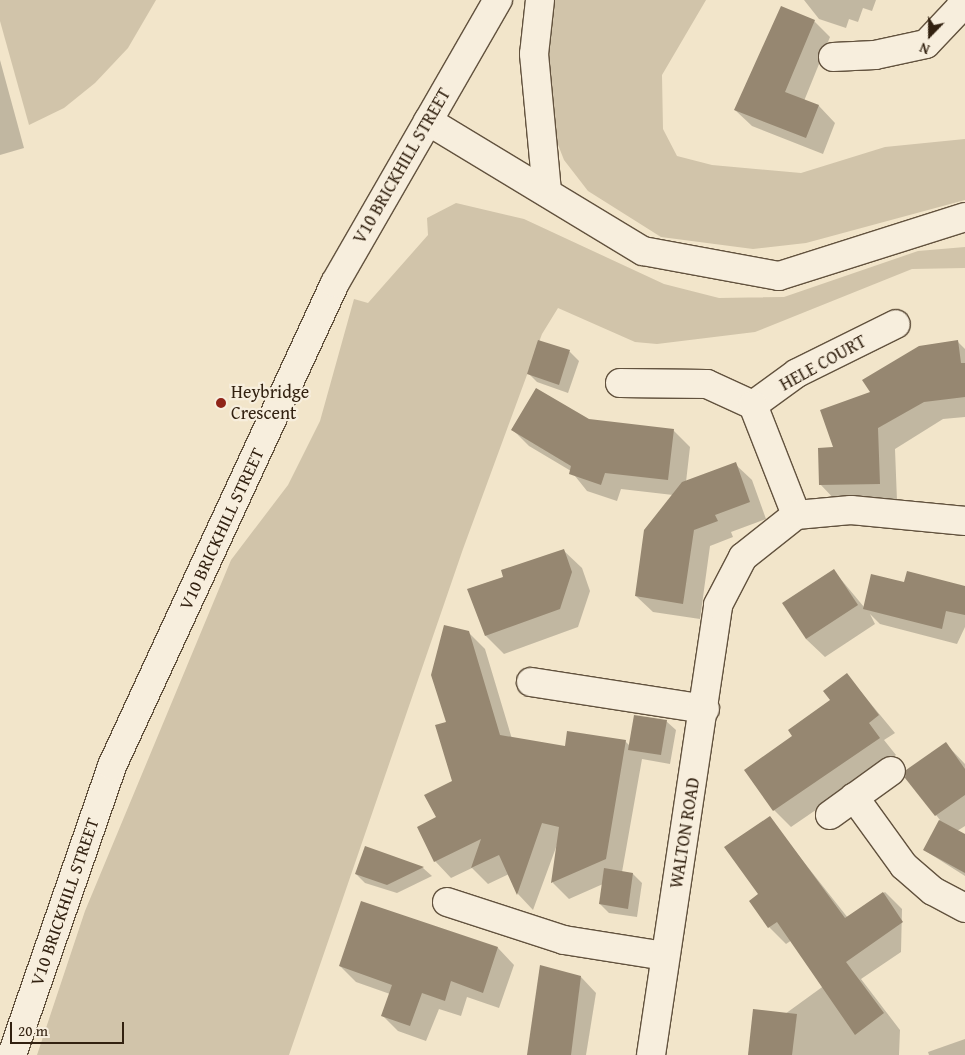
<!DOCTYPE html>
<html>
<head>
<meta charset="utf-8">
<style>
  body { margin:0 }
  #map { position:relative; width:965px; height:1055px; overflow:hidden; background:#f2e5ca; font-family:"Gentium Book Plus",serif }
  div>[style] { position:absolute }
  .green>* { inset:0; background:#d1c4aa }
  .shadow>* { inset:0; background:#0003 }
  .building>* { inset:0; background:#968771 }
  .roads { filter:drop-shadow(1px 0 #62523e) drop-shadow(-1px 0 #62523e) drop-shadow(0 1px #62523e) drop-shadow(0 -1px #62523e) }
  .minor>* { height:28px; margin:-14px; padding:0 14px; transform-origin:14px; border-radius:14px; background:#f7eedd }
  .tertiary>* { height:28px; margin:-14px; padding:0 14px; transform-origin:14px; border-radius:14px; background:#f7eedd }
  .dots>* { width:14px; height:14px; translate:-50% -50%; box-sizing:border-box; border:2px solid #f7eedd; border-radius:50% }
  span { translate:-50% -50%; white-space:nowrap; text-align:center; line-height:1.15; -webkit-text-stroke:4.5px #f7eedd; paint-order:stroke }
  .street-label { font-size:18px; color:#322110 }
  .poi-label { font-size:18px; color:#322110 }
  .left { translate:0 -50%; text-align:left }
  .north { position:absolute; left:905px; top:10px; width:50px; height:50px; -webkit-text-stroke:4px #f7eedd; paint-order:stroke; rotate:202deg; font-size:14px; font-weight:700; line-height:20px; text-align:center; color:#322110 }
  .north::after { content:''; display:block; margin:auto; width:18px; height:22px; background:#322110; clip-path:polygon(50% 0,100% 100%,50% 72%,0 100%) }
  .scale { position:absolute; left:10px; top:1022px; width:114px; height:22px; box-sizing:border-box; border:2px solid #322110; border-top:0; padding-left:6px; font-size:15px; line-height:18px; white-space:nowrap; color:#322110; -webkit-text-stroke:4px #f7eedd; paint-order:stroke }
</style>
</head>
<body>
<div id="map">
  <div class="green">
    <i style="clip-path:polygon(0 0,156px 0,128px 48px,95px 83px,64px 108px,29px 125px,0 21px)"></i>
    <i style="clip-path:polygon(551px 0,706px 0,662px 75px,663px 129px,677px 156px,712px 165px,801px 173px,885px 147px,965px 139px,965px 200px,806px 243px,753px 249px,661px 237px,588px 191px,564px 160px,548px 119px,545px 60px)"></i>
    <i style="clip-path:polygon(456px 203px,524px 219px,664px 284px,719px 298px,784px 297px,918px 251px,965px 247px,965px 268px,912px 269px,755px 332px,657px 344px,635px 342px,558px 308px,542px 334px,463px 549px,289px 1055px,37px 1055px,85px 911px,231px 560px,288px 485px,320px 421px,354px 299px,368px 303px,428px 235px,427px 218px)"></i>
  </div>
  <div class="shadow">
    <i style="clip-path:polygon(804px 0,876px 0,872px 11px,863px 8px,858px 22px,849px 19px,846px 28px,819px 19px)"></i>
    <i style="clip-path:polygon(814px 21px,830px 37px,804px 101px,819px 106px,835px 123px,823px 154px,752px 126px,735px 110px)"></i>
    <i style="clip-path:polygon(0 60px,24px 148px,0 155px)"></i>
    <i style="clip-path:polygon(538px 342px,570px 352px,579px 361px,568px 393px,537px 382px,528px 373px)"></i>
    <i style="clip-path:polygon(958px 342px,965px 349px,965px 417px,943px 419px,895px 449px,897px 501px,838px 503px,820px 484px,835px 448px,871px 393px)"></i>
    <i style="clip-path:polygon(588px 420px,673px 430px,690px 447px,686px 482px,735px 464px,752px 480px,766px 519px,731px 532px,733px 537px,710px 546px,700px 619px,653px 612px,636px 596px,673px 495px,621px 489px,617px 501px,587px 491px,571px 471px,529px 446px,513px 430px)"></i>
    <i style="clip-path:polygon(563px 550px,582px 568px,590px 591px,578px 627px,504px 654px,486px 636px,505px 577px)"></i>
    <i style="clip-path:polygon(834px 571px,864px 607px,905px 583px,965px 587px,965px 627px,957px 644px,880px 624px,870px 614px,875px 624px,825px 657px,806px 639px)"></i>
    <i style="clip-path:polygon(468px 632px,485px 649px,512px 739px,566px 747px,625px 741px,630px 746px,666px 721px,676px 730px,670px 764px,642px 759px,622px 872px,633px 874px,642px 883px,637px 917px,609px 913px,600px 904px,603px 884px,569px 899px,553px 883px,558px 842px,533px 910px,518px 894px,509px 874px,488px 884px,472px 868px,451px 878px,435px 861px,437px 818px,454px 782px,447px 723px)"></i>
    <i style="clip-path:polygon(847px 675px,895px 733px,884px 740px,896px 755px,791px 827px,774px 810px,794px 736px,832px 701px)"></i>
    <i style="clip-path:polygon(946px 744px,965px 764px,965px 826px,957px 831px,965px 835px,965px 876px,924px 850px,940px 820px,936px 815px)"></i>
    <i style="clip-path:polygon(769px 818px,848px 918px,885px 892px,902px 909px,901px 952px,861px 979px,900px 1030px,899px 1055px,749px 1055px,785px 1014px,825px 985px,792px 940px,786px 944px,769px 927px,760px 895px)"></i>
    <i style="clip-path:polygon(365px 848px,423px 868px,432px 876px,397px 893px,365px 883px,356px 874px)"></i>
    <i style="clip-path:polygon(362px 903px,498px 948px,514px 965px,499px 1008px,467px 997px,461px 1016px,439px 1009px,426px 1041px,398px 1031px,382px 1015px,390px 994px,356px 982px,340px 966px)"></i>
    <i style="clip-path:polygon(581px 977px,596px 993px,586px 1055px,529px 1055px)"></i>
    <i style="clip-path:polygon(965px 1039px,965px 1055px,929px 1055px,928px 1052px)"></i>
  </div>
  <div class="building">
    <i style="clip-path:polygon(781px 6px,815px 20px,785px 92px,819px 105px,806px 138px,734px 110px)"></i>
    <i style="clip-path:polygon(538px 340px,570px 350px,559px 385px,527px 374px)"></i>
    <i style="clip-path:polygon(958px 340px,961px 363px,965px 363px,965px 397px,924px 402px,878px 428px,880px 484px,819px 485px,818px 448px,833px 447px,820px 410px,870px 392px,862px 380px,919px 346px)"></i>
    <i style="clip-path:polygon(536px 388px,589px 419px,674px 429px,668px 480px,605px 473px,601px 485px,569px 474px,571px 466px,511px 430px)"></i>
    <i style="clip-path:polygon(736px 462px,750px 502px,715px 515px,718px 521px,694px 530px,683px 604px,635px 596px,644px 530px,682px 482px)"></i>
    <i style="clip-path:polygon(564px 549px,572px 572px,560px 609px,485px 636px,467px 589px,503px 577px,501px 570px)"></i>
    <i style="clip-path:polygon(834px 569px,858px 605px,806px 639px,782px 603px)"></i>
    <i style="clip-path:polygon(907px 571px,965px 586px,965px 615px,946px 611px,942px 629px,863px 609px,871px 574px,904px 582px)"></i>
    <i style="clip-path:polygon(444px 625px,469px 631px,500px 735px,565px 746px,567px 731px,626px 740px,606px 859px,551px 883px,559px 827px,542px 823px,517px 895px,499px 855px,471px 868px,481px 839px,434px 862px,417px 827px,436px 817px,424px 795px,452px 781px,435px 725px,446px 722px,431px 675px)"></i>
    <i style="clip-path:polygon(847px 673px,879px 715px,869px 723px,880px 738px,773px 811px,744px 770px,792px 736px,788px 730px,830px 700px,823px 691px)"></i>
    <i style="clip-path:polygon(634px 715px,667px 720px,661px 755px,628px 750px)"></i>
    <i style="clip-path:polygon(946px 742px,965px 769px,965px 795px,935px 816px,905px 778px,906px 770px)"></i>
    <i style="clip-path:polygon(770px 816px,845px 918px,883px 892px,903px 922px,846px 962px,884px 1013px,855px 1035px,777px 922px,768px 928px,749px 901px,758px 894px,724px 847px)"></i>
    <i style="clip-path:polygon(939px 820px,965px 834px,965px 873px,923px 850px)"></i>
    <i style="clip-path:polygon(365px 846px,424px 867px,387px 885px,355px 874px)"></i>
    <i style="clip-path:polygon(604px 868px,633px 873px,628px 909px,599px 904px)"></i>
    <i style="clip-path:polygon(361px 901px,498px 947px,483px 993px,451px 981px,445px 1001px,422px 993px,410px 1026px,381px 1016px,392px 985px,339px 966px)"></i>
    <i style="clip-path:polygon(540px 965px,581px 976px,571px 1055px,527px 1055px)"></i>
    <i style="clip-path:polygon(753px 1009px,797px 1014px,792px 1055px,748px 1055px)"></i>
  </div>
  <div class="roads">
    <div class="minor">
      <i style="left:833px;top:57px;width:42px;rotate:-2.7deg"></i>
      <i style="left:875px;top:55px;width:52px;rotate:-12.2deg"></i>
      <i style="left:926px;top:44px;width:51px;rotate:-46.6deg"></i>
      <i style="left:961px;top:7px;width:7px;rotate:-82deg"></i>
      <i style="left:428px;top:121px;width:251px;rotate:31.2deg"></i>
      <i style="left:643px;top:251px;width:138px;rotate:10.4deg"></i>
      <i style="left:779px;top:276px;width:195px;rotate:-17.6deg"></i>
      <i style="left:620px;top:383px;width:87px;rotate:0.7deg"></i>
      <i style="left:707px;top:384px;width:51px;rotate:24.5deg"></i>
      <i style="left:753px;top:405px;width:54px;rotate:-36deg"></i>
      <i style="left:797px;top:373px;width:110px;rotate:-26.3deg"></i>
      <i style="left:753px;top:405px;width:118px;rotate:68.6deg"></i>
      <i style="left:531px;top:682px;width:176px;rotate:8.8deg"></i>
      <i style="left:854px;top:797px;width:85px;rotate:54.1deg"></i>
      <i style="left:904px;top:866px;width:38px;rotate:41deg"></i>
      <i style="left:933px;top:891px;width:36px;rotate:28deg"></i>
      <i style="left:830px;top:815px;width:75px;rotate:-35.8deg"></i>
      <i style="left:447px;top:902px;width:123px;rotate:18deg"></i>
      <i style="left:564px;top:940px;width:102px;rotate:9deg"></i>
      <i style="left:651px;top:1055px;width:455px;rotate:-81.5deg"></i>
      <i style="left:718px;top:605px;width:54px;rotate:-62.5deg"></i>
      <i style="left:743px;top:557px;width:68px;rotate:-38.4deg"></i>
      <i style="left:796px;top:515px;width:55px;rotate:-5.2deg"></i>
      <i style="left:851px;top:510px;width:115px;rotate:5.5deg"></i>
    </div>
    <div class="tertiary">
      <i style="left:540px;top:0;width:54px;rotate:96.3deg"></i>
      <i style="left:534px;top:54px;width:139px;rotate:84.6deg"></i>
      <i style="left:12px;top:1055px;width:306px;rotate:-70.9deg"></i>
      <i style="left:112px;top:766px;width:532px;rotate:-65.22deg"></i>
      <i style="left:335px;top:283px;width:327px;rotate:-60.1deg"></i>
    </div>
  </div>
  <div class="dots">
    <i style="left:221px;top:403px;background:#8f2418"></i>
  </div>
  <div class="street-label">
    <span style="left:402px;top:166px;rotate:-60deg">V10 BRICKHILL STREET</span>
    <span style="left:823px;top:363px;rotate:-29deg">HELE COURT</span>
    <span style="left:222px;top:529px;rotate:-65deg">V10 BRICKHILL STREET</span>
    <span style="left:685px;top:833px;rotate:-81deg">WALTON ROAD</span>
    <span style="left:65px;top:902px;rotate:-71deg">V10 BRICKHILL STREET</span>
  </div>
  <div class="poi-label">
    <span class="left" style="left:231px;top:403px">Heybridge<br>Crescent</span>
  </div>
  <div class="north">N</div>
  <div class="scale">20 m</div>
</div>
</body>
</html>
